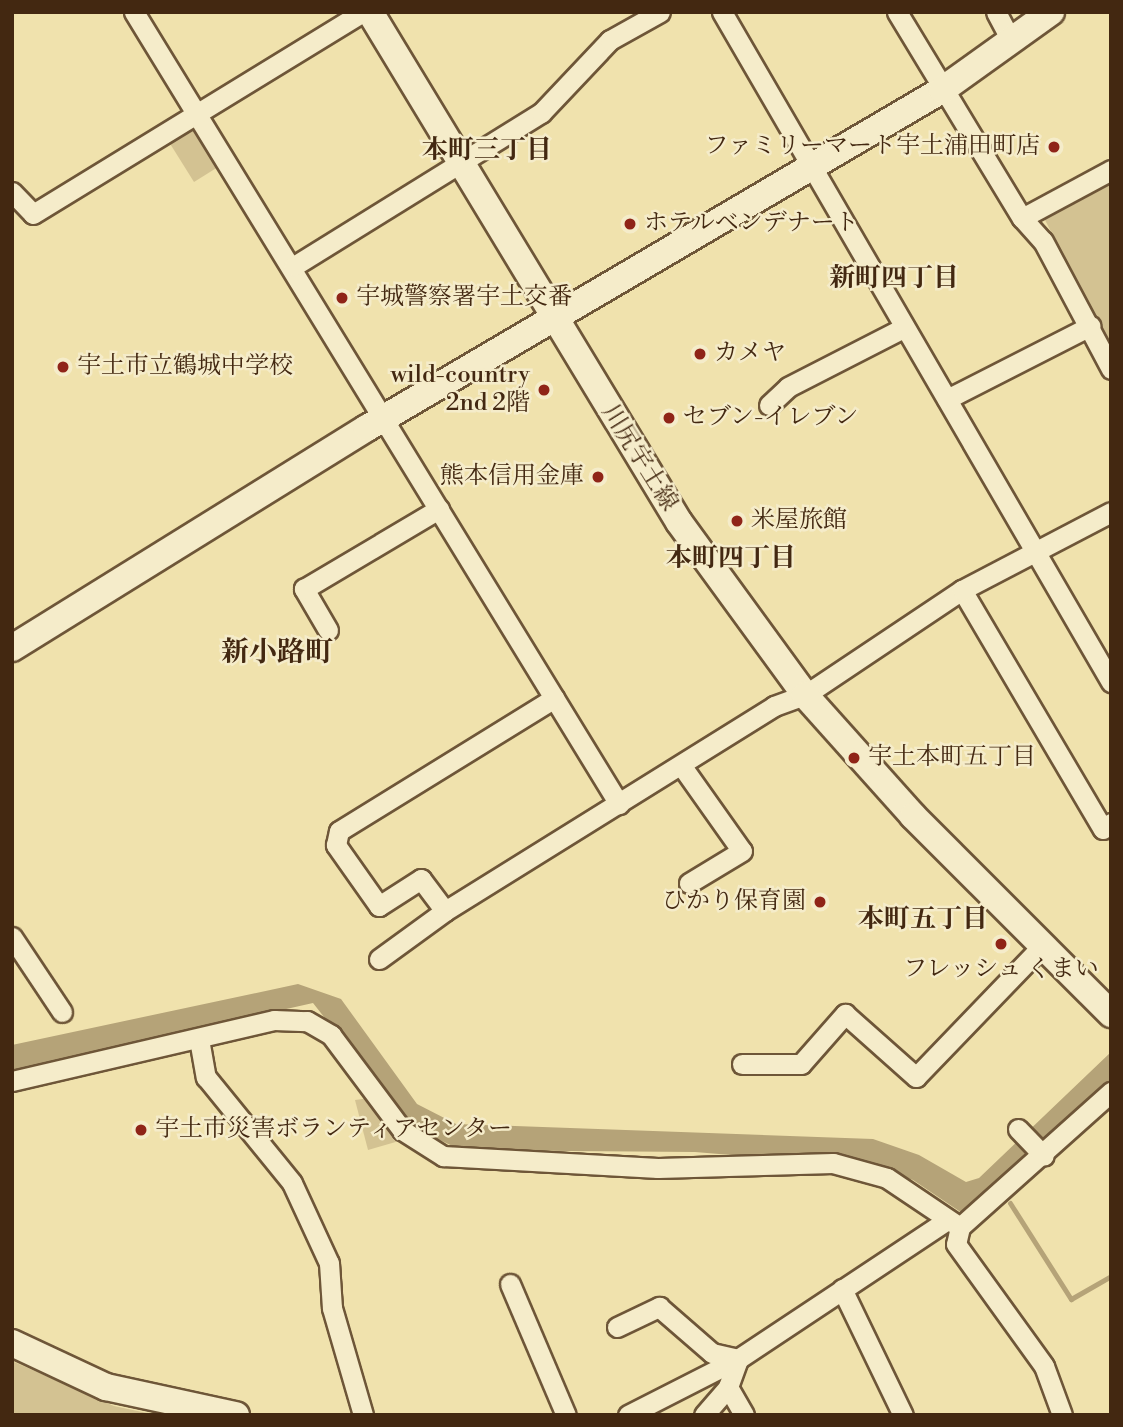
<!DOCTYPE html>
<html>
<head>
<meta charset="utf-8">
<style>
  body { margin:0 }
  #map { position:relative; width:1123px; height:1427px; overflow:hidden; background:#f0e2ad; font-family:"Libre Bodoni","Noto Serif JP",serif }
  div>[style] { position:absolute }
  .green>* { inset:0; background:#d3c292 }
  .water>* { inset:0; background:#b5a378 }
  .stream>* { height:5px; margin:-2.5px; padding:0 2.5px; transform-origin:2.5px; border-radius:2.5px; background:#b5a378 }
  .roads { filter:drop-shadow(2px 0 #6e5638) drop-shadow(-2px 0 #6e5638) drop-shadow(0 2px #6e5638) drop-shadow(0 -2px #6e5638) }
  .street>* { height:19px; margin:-9.5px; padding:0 9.5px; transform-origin:9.5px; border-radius:9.5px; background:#f5ecca }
  .secondary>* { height:26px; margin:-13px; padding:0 13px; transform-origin:13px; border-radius:13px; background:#f5ecca }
  .dots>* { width:19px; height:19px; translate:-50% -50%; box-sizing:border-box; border:4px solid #f5ecca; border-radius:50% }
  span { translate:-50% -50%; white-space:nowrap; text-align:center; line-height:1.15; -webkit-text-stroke:5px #f5ecca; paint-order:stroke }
  .poi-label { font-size:24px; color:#432811 }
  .right { translate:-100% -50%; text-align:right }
  .left { translate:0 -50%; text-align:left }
  .street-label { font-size:24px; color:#432811 }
  .neighbourhood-label { font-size:26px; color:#432811; font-weight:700 }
  .quarter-label { font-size:28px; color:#432811; font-weight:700 }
  .frame { position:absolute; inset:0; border:14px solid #432811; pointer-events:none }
</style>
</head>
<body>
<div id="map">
  <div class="green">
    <i style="clip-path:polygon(195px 115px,226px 162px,194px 182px,164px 134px)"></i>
    <i style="clip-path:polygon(1111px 181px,1111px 350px,1044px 218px)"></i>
    <i style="clip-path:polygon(377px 1097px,402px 1130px,399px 1141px,368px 1150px,355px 1100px)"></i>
    <i style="clip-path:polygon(12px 1361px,114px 1406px,156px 1415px,12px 1415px)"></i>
  </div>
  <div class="water">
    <i style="clip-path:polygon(298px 984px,341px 999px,417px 1104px,456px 1124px,873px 1139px,919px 1155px,966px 1182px,979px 1178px,1111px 1052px,1111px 1080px,962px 1213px,913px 1180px,877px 1167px,695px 1152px,461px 1150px,410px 1126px,313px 1003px,12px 1070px,12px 1045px)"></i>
  </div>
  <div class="stream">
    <i style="left:1010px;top:1203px;width:114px;rotate:57.6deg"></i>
    <i style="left:1071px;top:1299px;width:46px;rotate:-29.9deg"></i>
  </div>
  <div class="roads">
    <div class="street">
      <i style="left:134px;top:12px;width:929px;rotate:58.52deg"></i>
      <i style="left:722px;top:12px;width:775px;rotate:59.86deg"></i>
      <i style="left:897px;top:12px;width:241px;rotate:58.8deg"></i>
      <i style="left:1022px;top:218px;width:31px;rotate:48deg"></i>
      <i style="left:1043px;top:241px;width:145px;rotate:62deg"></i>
      <i style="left:996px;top:12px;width:32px;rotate:62deg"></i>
      <i style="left:12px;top:192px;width:30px;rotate:46deg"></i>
      <i style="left:33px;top:214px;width:387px;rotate:-31.5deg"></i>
      <i style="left:1022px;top:218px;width:101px;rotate:-28.3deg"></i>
      <i style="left:294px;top:266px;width:291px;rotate:-31.8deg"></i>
      <i style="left:541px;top:113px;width:100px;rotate:-46.6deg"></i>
      <i style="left:610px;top:40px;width:57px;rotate:-29.2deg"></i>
      <i style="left:947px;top:399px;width:161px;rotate:-27deg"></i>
      <i style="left:769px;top:405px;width:26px;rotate:-43deg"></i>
      <i style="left:788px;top:387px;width:131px;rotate:-27.1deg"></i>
      <i style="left:962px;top:590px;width:277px;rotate:59.5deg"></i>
      <i style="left:1103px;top:829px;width:10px;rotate:-37deg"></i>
      <i style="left:328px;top:630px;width:48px;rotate:-120.3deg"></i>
      <i style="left:304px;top:589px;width:157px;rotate:-30.7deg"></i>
      <i style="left:681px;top:765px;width:105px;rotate:54.7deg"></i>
      <i style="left:742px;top:851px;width:62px;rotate:148.9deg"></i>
      <i style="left:445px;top:911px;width:40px;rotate:-127deg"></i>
      <i style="left:421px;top:879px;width:50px;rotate:147.3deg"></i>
      <i style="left:379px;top:906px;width:75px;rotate:-125.2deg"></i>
      <i style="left:336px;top:845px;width:14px;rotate:-78deg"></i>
      <i style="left:339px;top:831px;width:253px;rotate:-31.7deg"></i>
      <i style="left:12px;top:937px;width:90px;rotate:56.3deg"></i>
      <i style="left:379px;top:959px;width:82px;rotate:-36deg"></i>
      <i style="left:445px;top:911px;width:388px;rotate:-31.9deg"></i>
      <i style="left:774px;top:706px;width:33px;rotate:-20deg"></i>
      <i style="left:805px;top:695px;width:189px;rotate:-33.8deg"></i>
      <i style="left:962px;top:590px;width:168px;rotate:-27.6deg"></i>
      <i style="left:199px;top:1039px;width:39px;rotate:80deg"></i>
      <i style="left:206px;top:1077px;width:136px;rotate:50.9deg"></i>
      <i style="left:292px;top:1183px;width:88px;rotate:65.2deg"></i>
      <i style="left:329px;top:1263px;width:45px;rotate:86.2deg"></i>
      <i style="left:332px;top:1308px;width:111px;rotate:73.8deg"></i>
      <i style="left:742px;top:1064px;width:59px"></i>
      <i style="left:801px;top:1064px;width:67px;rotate:-48.7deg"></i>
      <i style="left:845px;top:1014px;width:95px;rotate:41.6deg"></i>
      <i style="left:916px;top:1077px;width:182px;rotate:-46.1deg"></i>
      <i style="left:12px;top:1081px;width:269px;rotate:-13.1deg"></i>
      <i style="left:274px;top:1020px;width:33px;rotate:2deg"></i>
      <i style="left:307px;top:1021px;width:28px;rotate:30deg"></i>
      <i style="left:331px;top:1035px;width:119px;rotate:53.2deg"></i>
      <i style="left:402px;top:1130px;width:49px;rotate:32.4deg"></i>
      <i style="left:443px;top:1156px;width:215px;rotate:3.2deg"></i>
      <i style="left:658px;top:1168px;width:175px;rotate:-1.6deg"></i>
      <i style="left:833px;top:1163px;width:56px;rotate:15.5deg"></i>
      <i style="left:887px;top:1178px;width:88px;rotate:33.9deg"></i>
      <i style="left:960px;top:1227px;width:203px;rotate:-41.8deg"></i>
      <i style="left:1018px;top:1129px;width:37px;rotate:46deg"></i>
      <i style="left:960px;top:1227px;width:17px;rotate:103deg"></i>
      <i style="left:956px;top:1244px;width:150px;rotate:54.2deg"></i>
      <i style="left:1044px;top:1366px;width:52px;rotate:69.8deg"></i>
      <i style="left:510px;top:1284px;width:142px;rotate:66.9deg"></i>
      <i style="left:842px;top:1289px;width:140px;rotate:64.2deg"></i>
      <i style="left:617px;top:1327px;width:47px;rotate:-25.5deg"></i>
      <i style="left:659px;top:1307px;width:70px;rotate:41deg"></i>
      <i style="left:712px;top:1353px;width:27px;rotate:13deg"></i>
      <i style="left:728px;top:1387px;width:32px;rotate:60deg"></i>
      <i style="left:628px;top:1415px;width:123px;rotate:-27deg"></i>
      <i style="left:738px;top:1359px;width:247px;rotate:-33.6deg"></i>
      <i style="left:704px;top:1415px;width:37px;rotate:-49deg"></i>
      <i style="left:728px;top:1387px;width:30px;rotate:-70deg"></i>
    </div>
    <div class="secondary">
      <i style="left:370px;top:12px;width:596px;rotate:58.79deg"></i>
      <i style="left:679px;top:522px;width:214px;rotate:53.9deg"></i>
      <i style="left:805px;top:695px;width:162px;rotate:48.2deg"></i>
      <i style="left:913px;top:816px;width:280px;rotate:45deg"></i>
      <i style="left:12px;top:648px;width:418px;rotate:-31.8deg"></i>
      <i style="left:367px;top:428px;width:667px;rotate:-30.45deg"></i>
      <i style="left:942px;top:90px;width:134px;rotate:-35.6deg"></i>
      <i style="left:12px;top:1343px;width:104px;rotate:25.1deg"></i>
      <i style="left:106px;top:1387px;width:133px;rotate:12.2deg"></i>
    </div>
  </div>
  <div class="dots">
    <i style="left:1054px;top:147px;background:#8f2418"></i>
    <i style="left:630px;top:224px;background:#8f2418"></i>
    <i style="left:342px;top:298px;background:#8f2418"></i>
    <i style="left:700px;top:354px;background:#8f2418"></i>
    <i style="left:63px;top:367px;background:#8f2418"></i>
    <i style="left:544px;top:390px;background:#8f2418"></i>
    <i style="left:669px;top:418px;background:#8f2418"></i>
    <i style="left:598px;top:477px;background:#8f2418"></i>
    <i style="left:737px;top:521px;background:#8f2418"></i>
    <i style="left:854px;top:758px;background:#8f2418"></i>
    <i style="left:820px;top:902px;background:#8f2418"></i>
    <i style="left:1001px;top:944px;background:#8f2418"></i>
    <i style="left:141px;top:1130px;background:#8f2418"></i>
  </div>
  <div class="poi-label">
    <span class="right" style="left:1040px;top:147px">ファミリーマート宇土浦田町店</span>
    <span class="left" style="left:644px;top:224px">ホテルベンデナート</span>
    <span class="left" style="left:356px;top:298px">宇城警察署宇土交番</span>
    <span class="left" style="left:714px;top:354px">カメヤ</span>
    <span class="left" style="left:77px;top:367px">宇土市立鶴城中学校</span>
    <span class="right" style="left:530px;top:390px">wild-country<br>2nd 2階</span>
    <span class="left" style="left:683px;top:418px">セブン-イレブン</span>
    <span class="right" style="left:584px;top:477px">熊本信用金庫</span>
    <span class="left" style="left:751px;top:521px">米屋旅館</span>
    <span class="left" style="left:868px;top:758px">宇土本町五丁目</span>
    <span class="right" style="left:806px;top:902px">ひかり保育園</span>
    <span style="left:1001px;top:970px">フレッシュ くまい</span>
    <span class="left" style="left:155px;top:1130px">宇土市災害ボランティアセンター</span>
  </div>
  <div class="street-label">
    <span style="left:639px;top:458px;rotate:58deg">川尻宇土線</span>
  </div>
  <div class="neighbourhood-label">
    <span style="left:487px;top:151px">本町三丁目</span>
    <span style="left:894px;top:279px">新町四丁目</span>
    <span style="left:731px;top:559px">本町四丁目</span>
    <span style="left:923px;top:920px">本町五丁目</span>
  </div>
  <div class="quarter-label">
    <span style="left:277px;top:653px">新小路町</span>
  </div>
  <div class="frame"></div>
</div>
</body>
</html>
